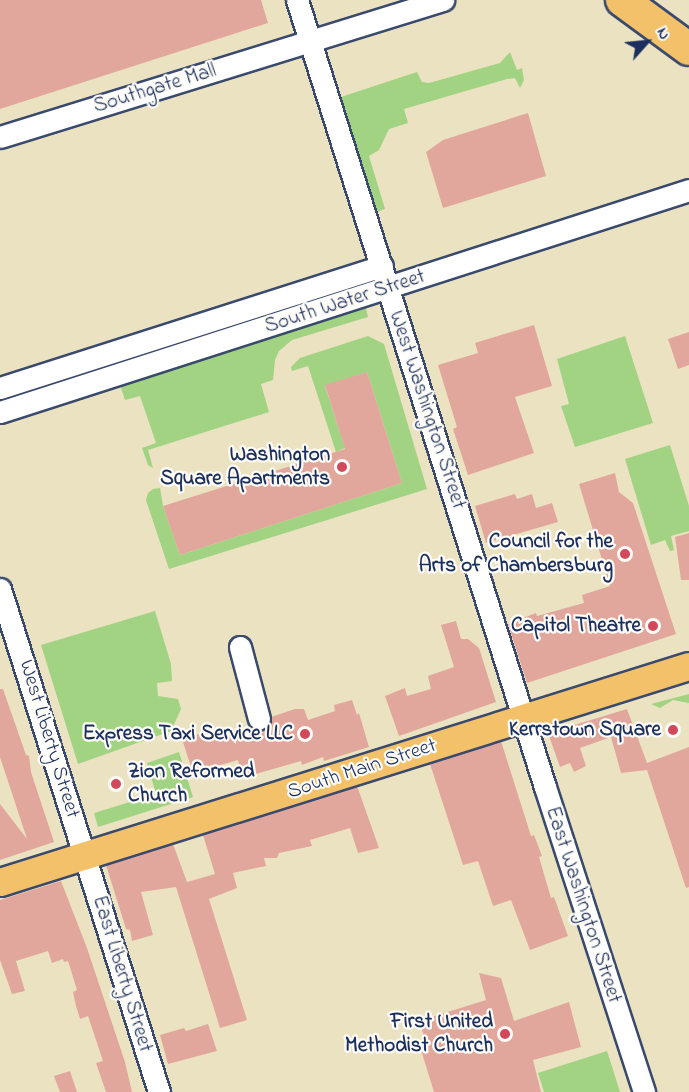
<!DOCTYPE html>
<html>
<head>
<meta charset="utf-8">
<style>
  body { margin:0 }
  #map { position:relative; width:689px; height:1092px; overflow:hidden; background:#ebe2c1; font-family:"Indie Flower",sans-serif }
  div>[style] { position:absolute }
  .green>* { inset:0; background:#a1d382 }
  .building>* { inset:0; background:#e2a79c }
  .roads { filter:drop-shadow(2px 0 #3a4a6d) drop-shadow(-2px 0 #3a4a6d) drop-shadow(0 2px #3a4a6d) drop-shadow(0 -2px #3a4a6d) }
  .minor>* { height:21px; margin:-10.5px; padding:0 10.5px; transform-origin:10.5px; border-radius:10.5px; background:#fff }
  .major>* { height:27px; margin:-13.5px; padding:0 13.5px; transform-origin:13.5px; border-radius:13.5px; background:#f4c16b }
  .highway>* { height:32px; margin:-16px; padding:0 16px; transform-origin:16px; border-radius:16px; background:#f4c16b }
  .dots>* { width:16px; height:16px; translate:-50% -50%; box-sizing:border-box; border:3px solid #fdfcf7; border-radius:50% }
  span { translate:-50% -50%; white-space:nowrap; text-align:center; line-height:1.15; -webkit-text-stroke:4.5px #fdfcf7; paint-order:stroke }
  .street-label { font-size:21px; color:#1b2f5e }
  .poi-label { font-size:21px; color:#1b2f5e; font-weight:700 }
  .right { translate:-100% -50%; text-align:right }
  .left { translate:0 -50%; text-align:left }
  .north { position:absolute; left:617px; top:12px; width:60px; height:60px; -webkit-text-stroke:4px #fdfcf7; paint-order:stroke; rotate:63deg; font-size:16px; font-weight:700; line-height:24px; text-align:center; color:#1b2f5e }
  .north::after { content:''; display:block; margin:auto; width:21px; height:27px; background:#1b2f5e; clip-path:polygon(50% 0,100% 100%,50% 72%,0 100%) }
</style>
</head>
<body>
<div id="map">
  <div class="green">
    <i style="clip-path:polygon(510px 52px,517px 70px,522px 68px,524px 80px,520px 88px,515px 78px,507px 79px,404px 109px,408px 123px,389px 129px,379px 150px,369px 156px,385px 209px,377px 212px,341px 97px,417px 72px,422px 82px,429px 83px,500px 63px)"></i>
    <i style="clip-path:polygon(365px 304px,368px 317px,292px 340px,279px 351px,275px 360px,273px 380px,261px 384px,269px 412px,148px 450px,153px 468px,148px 465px,142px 448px,156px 443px,140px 396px,125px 400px,120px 385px)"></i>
    <i style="clip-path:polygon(368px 336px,384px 344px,427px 489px,169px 569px,146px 500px,148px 493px,153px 489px,160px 488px,163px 506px,180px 555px,402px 483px,367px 372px,325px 386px,345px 448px,336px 452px,308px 366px,292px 371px,291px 367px,300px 358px)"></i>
    <i style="clip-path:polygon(625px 336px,653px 423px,575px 447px,561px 406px,569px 404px,557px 359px)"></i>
    <i style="clip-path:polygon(670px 445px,689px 506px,689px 531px,671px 536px,674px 550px,670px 551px,665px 540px,651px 545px,625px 459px)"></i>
    <i style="clip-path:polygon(155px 611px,171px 664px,172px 681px,157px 683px,158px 696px,178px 699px,181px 709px,171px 731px,78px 764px,41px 645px)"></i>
    <i style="clip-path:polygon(689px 694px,689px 703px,673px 700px,660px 708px,651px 704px)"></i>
    <i style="clip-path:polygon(179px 752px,193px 797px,98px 827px,94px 813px,156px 794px,147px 763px)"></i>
    <i style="clip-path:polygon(607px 1051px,620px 1092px,544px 1092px,538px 1073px)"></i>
  </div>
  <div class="building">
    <i style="clip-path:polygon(0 0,261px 0,268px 23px,0 109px)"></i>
    <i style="clip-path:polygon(528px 113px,546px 176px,443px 208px,426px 152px,443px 140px)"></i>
    <i style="clip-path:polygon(534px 325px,552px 386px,515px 397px,534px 453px,468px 475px,453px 429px,457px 427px,438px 365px,478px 353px,475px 343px)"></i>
    <i style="clip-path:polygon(689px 332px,689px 365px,678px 369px,668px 339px)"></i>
    <i style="clip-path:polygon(367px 372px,402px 483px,180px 555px,163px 506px,345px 449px,325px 385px)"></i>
    <i style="clip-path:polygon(615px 473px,619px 492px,633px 503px,676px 634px,527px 683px,508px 624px,536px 613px,537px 616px,584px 603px,582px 595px,610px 586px,579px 484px)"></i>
    <i style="clip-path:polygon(515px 494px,517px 499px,532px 494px,536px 508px,552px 503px,558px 522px,486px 543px,475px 506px)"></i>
    <i style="clip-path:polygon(689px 533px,689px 580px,681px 580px,675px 537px)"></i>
    <i style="clip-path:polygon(456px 621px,461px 639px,468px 639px,479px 648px,496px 702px,399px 736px,385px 696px,405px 688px,407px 696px,431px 689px,428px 676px,454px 667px,441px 625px)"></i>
    <i style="clip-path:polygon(0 689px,3px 689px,26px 755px,29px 756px,31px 772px,54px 842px,0 860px,0 804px,27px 839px,0 757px)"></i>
    <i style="clip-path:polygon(352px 700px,357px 715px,359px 713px,369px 747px,324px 761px,323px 757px,302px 765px,301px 761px,242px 778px,238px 760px,193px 773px,182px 739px,216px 729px,220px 740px,239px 731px,263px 733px,271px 723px,271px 717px,295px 709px,304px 709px,308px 720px,335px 711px,334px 705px)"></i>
    <i style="clip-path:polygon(627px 709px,647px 763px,689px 747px,689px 887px,686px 888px,647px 770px,621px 773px,611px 737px,580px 748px,586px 766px,574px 772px,570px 763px,560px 767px,548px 733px)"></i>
    <i style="clip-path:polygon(501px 741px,531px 836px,534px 835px,542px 856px,539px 857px,551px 898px,554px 897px,568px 936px,530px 950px,511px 900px,493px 906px,478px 861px,463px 865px,430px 764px)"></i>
    <i style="clip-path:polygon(357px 786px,379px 848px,358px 853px,350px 828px,310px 840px,312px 846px,279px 853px,277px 858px,264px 858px,266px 866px,233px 873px,237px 888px,209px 899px,247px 1020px,220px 1028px,176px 887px,141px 892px,153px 935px,132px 941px,130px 930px,126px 929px,106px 865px,173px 844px,187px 882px,215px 874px,203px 835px)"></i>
    <i style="clip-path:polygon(61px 881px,87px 948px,125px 1062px,132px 1092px,106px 1092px,96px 1063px,103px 1061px,88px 1016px,80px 1019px,76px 1006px,73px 992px,77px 990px,68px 961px,64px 962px,63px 959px,52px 963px,48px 951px,16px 961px,25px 991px,12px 994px,0 960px,0 900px)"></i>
    <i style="clip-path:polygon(479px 973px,501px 978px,514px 1021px,569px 1002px,581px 1047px,533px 1060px,541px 1092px,434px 1092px,421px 1050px,428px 1048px,419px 1021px,486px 1000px)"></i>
    <i style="clip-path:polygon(208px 1024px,217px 1051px,168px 1064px,160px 1035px,184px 1028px,186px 1031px)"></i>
    <i style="clip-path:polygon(70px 1071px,77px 1092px,60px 1092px,54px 1076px)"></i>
  </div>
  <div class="roads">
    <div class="minor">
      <i style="left:297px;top:0;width:825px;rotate:72.51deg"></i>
      <i style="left:545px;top:787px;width:321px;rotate:72deg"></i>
      <i style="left:0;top:137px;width:464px;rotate:-17.2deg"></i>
      <i style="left:0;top:388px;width:401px;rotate:-17.7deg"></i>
      <i style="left:0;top:412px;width:724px;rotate:-17.86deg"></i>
      <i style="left:0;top:589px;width:528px;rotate:72.46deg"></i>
      <i style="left:240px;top:647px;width:74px;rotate:75.2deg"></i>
    </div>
    <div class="major">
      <i style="left:0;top:882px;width:722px;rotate:-17.41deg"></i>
    </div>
    <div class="highway">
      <i style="left:622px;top:0;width:83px;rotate:36.2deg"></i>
    </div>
  </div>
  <div class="dots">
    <i style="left:342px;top:467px;background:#d1495b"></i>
    <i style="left:625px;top:554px;background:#d1495b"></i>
    <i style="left:653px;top:626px;background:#d1495b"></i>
    <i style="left:673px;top:730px;background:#d1495b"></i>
    <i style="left:305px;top:734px;background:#d1495b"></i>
    <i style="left:116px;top:784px;background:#d1495b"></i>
    <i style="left:505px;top:1034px;background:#d1495b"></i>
  </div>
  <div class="street-label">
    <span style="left:155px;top:89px;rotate:-17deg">Southgate Mall</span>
    <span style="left:345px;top:302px;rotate:-18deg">South Water Street</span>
    <span style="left:427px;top:410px;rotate:72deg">West Washington Street</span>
    <span style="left:49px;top:739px;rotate:73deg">West Liberty Street</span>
    <span style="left:362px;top:769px;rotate:-18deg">South Main Street</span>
    <span style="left:583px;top:905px;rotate:72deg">East Washington Street</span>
    <span style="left:122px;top:974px;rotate:73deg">East Liberty Street</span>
  </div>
  <div class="poi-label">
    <span class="right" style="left:330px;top:467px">Washington<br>Square Apartments</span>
    <span class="right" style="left:613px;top:554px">Council for the<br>Arts of Chambersburg</span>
    <span class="right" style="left:641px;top:626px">Capitol Theatre</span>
    <span class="right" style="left:661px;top:730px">Kerrstown Square</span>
    <span class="right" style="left:293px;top:734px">Express Taxi Service LLC</span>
    <span class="left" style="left:128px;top:784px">Zion Reformed<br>Church</span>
    <span class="right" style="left:493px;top:1034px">First United<br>Methodist Church</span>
  </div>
  <div class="north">N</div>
</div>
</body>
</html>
